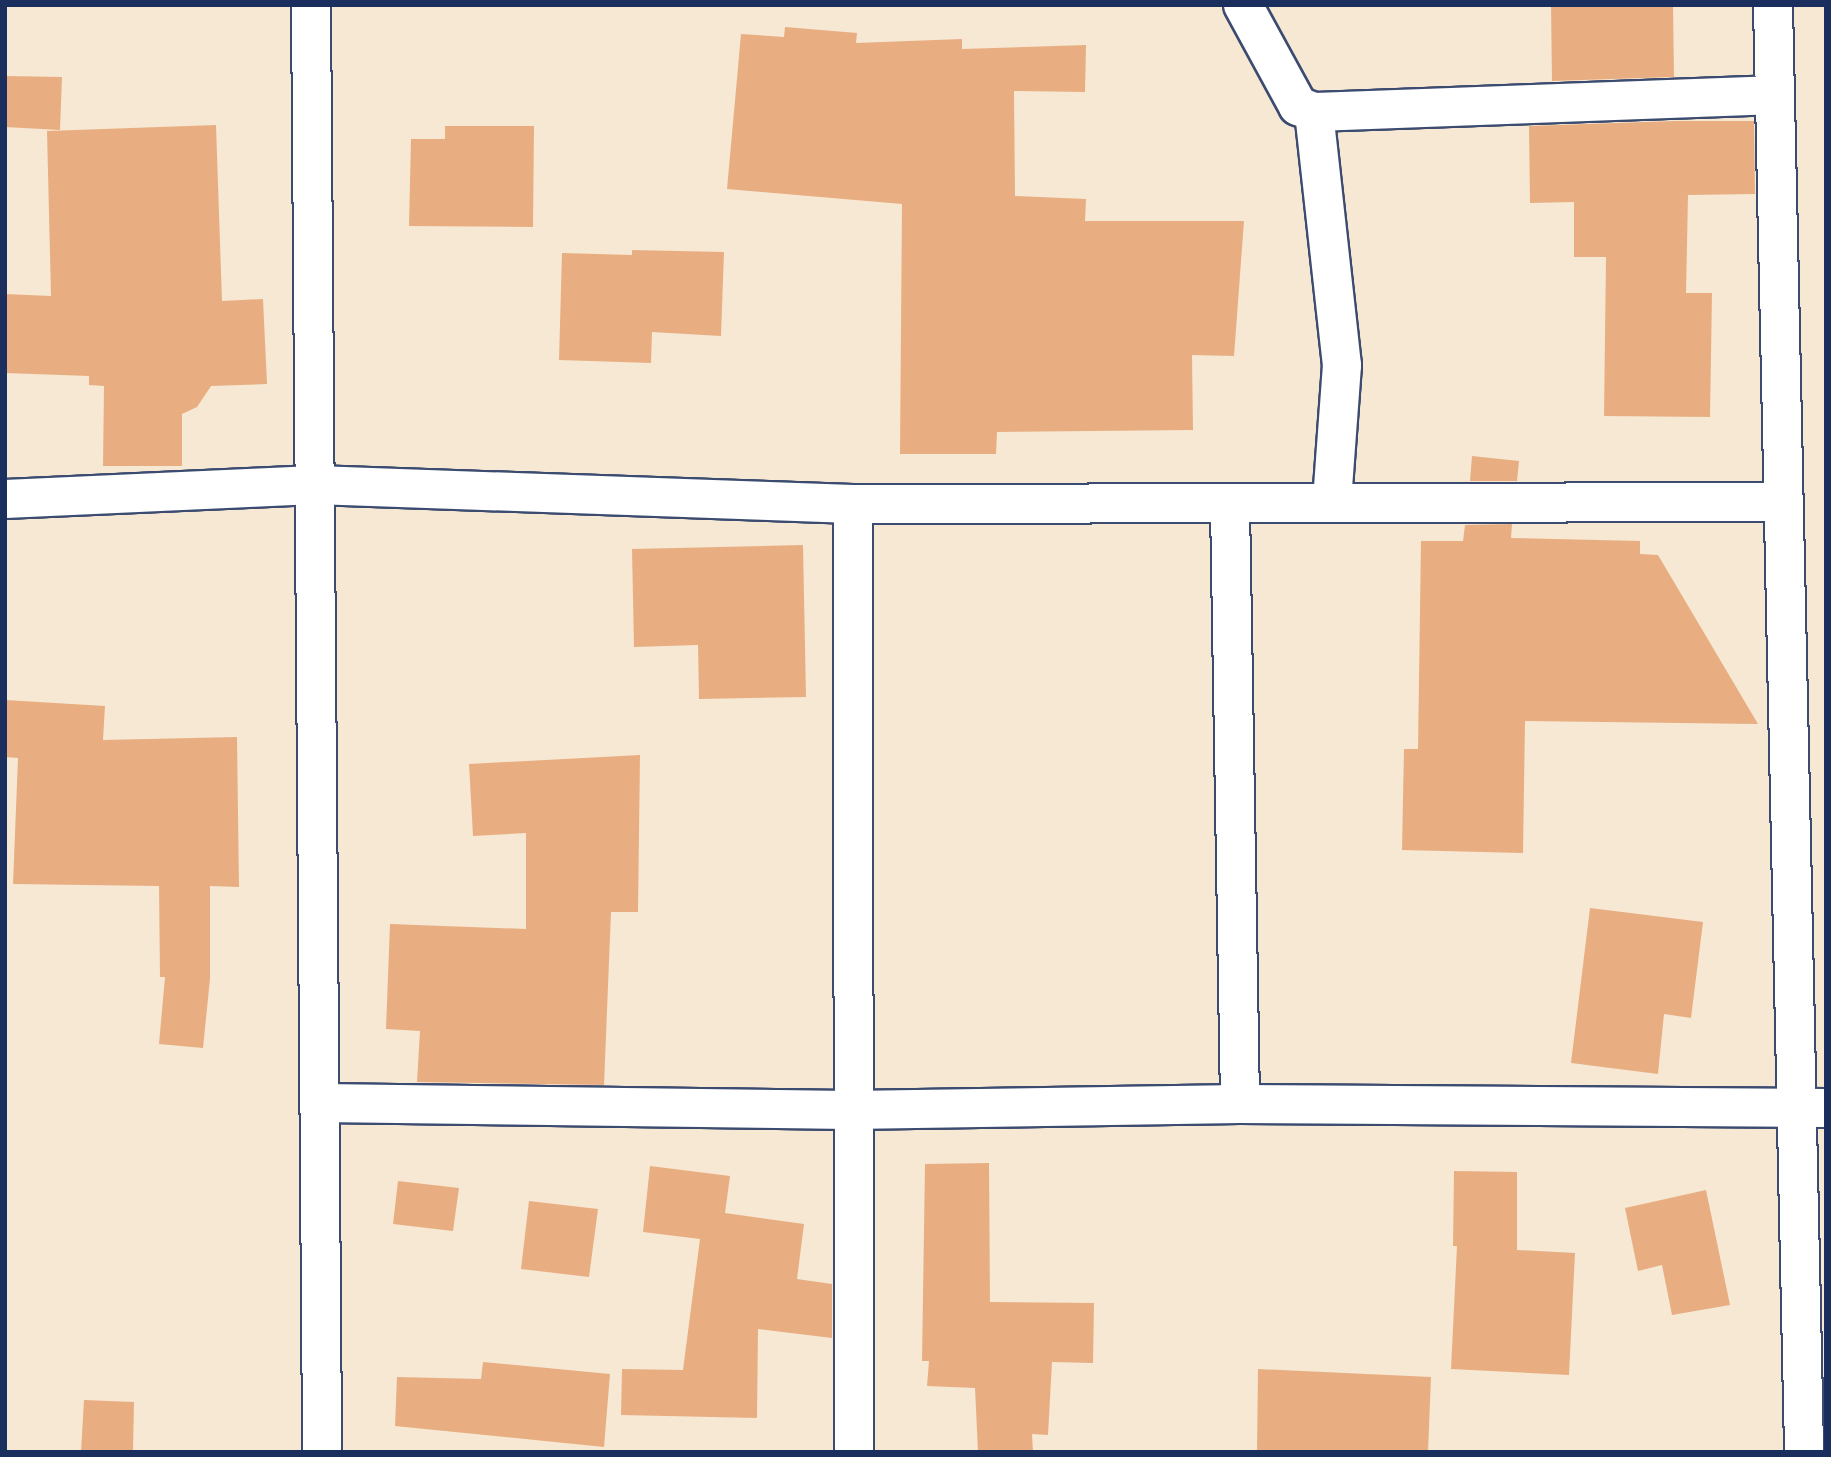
<!DOCTYPE html>
<html>
<head>
<meta charset="utf-8">
<style>
  body { margin:0 }
  #map { position:relative; width:1831px; height:1457px; overflow:hidden; background:#f6e8d3; font-family:Delius,sans-serif }
  div>[style] { position:absolute }
  .building>* { inset:0; background:#e8ae82 }
  .roads { filter:drop-shadow(2px 0 #3c4b70) drop-shadow(-2px 0 #3c4b70) drop-shadow(0 2px #3c4b70) drop-shadow(0 -2px #3c4b70) }
  .minor>* { height:38px; margin:-19px; padding:0 19px; transform-origin:19px; border-radius:19px; background:#fff }
  span { translate:-50% -50%; white-space:nowrap; text-align:center; line-height:1.15; -webkit-text-stroke:5px #fbf7ec; paint-order:stroke }
  .frame { position:absolute; inset:0; border:7px solid #1b2f5e; pointer-events:none }
</style>
</head>
<body>
<div id="map">
  <div class="building">
    <i style="clip-path:polygon(1551px 5px,1673px 5px,1674px 77px,1552px 81px)"></i>
    <i style="clip-path:polygon(785px 27px,857px 33px,856px 43px,962px 39px,962px 49px,1086px 45px,1085px 92px,1014px 91px,1015px 196px,1086px 199px,1085px 221px,1244px 221px,1234px 356px,1192px 355px,1193px 430px,997px 432px,996px 454px,900px 454px,902px 204px,727px 189px,741px 34px,784px 37px)"></i>
    <i style="clip-path:polygon(5px 76px,62px 77px,60px 130px,5px 127px)"></i>
    <i style="clip-path:polygon(1674px 121px,1754px 121px,1755px 194px,1688px 195px,1686px 293px,1712px 293px,1710px 417px,1604px 416px,1606px 257px,1574px 257px,1574px 202px,1530px 203px,1529px 126px)"></i>
    <i style="clip-path:polygon(216px 125px,222px 301px,263px 299px,267px 384px,211px 386px,197px 407px,182px 414px,182px 466px,103px 466px,104px 386px,89px 385px,89px 376px,5px 373px,5px 294px,51px 296px,47px 131px)"></i>
    <i style="clip-path:polygon(445px 126px,534px 126px,533px 227px,409px 226px,411px 139px,445px 139px)"></i>
    <i style="clip-path:polygon(632px 250px,724px 252px,721px 336px,652px 332px,651px 363px,559px 360px,562px 253px,632px 255px)"></i>
    <i style="clip-path:polygon(1472px 456px,1519px 461px,1517px 481px,1470px 481px)"></i>
    <i style="clip-path:polygon(1512px 524px,1511px 538px,1640px 541px,1640px 554px,1658px 555px,1758px 724px,1525px 721px,1523px 853px,1402px 850px,1404px 749px,1418px 749px,1421px 541px,1463px 541px,1465px 525px)"></i>
    <i style="clip-path:polygon(803px 545px,806px 697px,699px 699px,698px 645px,634px 647px,632px 549px)"></i>
    <i style="clip-path:polygon(5px 700px,105px 706px,103px 740px,237px 737px,239px 887px,210px 886px,210px 979px,203px 1048px,159px 1044px,165px 977px,160px 977px,159px 886px,13px 884px,18px 758px,5px 757px)"></i>
    <i style="clip-path:polygon(640px 755px,638px 912px,611px 912px,604px 1085px,417px 1082px,420px 1031px,386px 1029px,390px 924px,526px 929px,526px 833px,473px 836px,469px 764px)"></i>
    <i style="clip-path:polygon(1590px 908px,1703px 922px,1691px 1018px,1664px 1014px,1658px 1074px,1571px 1063px)"></i>
    <i style="clip-path:polygon(989px 1163px,990px 1302px,1094px 1303px,1093px 1363px,1052px 1362px,1048px 1435px,1032px 1434px,1033px 1452px,978px 1452px,975px 1388px,927px 1386px,929px 1361px,922px 1361px,925px 1164px)"></i>
    <i style="clip-path:polygon(650px 1166px,730px 1176px,725px 1213px,804px 1224px,797px 1279px,832px 1284px,832px 1338px,758px 1329px,757px 1418px,621px 1415px,622px 1369px,683px 1370px,700px 1239px,643px 1232px)"></i>
    <i style="clip-path:polygon(1454px 1171px,1517px 1172px,1517px 1250px,1575px 1253px,1569px 1375px,1451px 1369px,1457px 1246px,1453px 1246px)"></i>
    <i style="clip-path:polygon(398px 1181px,459px 1188px,453px 1231px,393px 1224px)"></i>
    <i style="clip-path:polygon(1706px 1190px,1730px 1305px,1672px 1315px,1662px 1265px,1638px 1271px,1625px 1208px)"></i>
    <i style="clip-path:polygon(529px 1201px,598px 1209px,589px 1277px,521px 1269px)"></i>
    <i style="clip-path:polygon(483px 1362px,610px 1374px,604px 1447px,395px 1426px,397px 1377px,481px 1379px)"></i>
    <i style="clip-path:polygon(1258px 1369px,1431px 1377px,1428px 1452px,1257px 1452px)"></i>
    <i style="clip-path:polygon(84px 1400px,134px 1402px,133px 1452px,81px 1452px)"></i>
  </div>
  <div class="roads">
    <div class="minor">
      <i style="left:311px;top:5px;width:1447px;rotate:89.56deg"></i>
      <i style="left:1243px;top:5px;width:115px;rotate:61.4deg"></i>
      <i style="left:1298px;top:106px;width:17px;rotate:21deg"></i>
      <i style="left:1314px;top:112px;width:255px;rotate:83.7deg"></i>
      <i style="left:1342px;top:365px;width:137px;rotate:94.2deg"></i>
      <i style="left:1773px;top:5px;width:1447px;rotate:88.77deg"></i>
      <i style="left:1314px;top:112px;width:458px;rotate:-2.1deg"></i>
      <i style="left:5px;top:499px;width:310px;rotate:-2.6deg"></i>
      <i style="left:315px;top:485px;width:538px;rotate:2.02deg"></i>
      <i style="left:853px;top:504px;width:930px;rotate:-0.12deg"></i>
      <i style="left:853px;top:504px;width:948px;rotate:89.94deg"></i>
      <i style="left:1230px;top:505px;width:599px;rotate:89.04deg"></i>
      <i style="left:322px;top:1103px;width:529px;rotate:0.76deg"></i>
      <i style="left:851px;top:1110px;width:389px;rotate:-0.9deg"></i>
      <i style="left:1240px;top:1104px;width:586px;rotate:0.39deg"></i>
    </div>
  </div>
  <div class="frame"></div>
</div>
</body>
</html>
